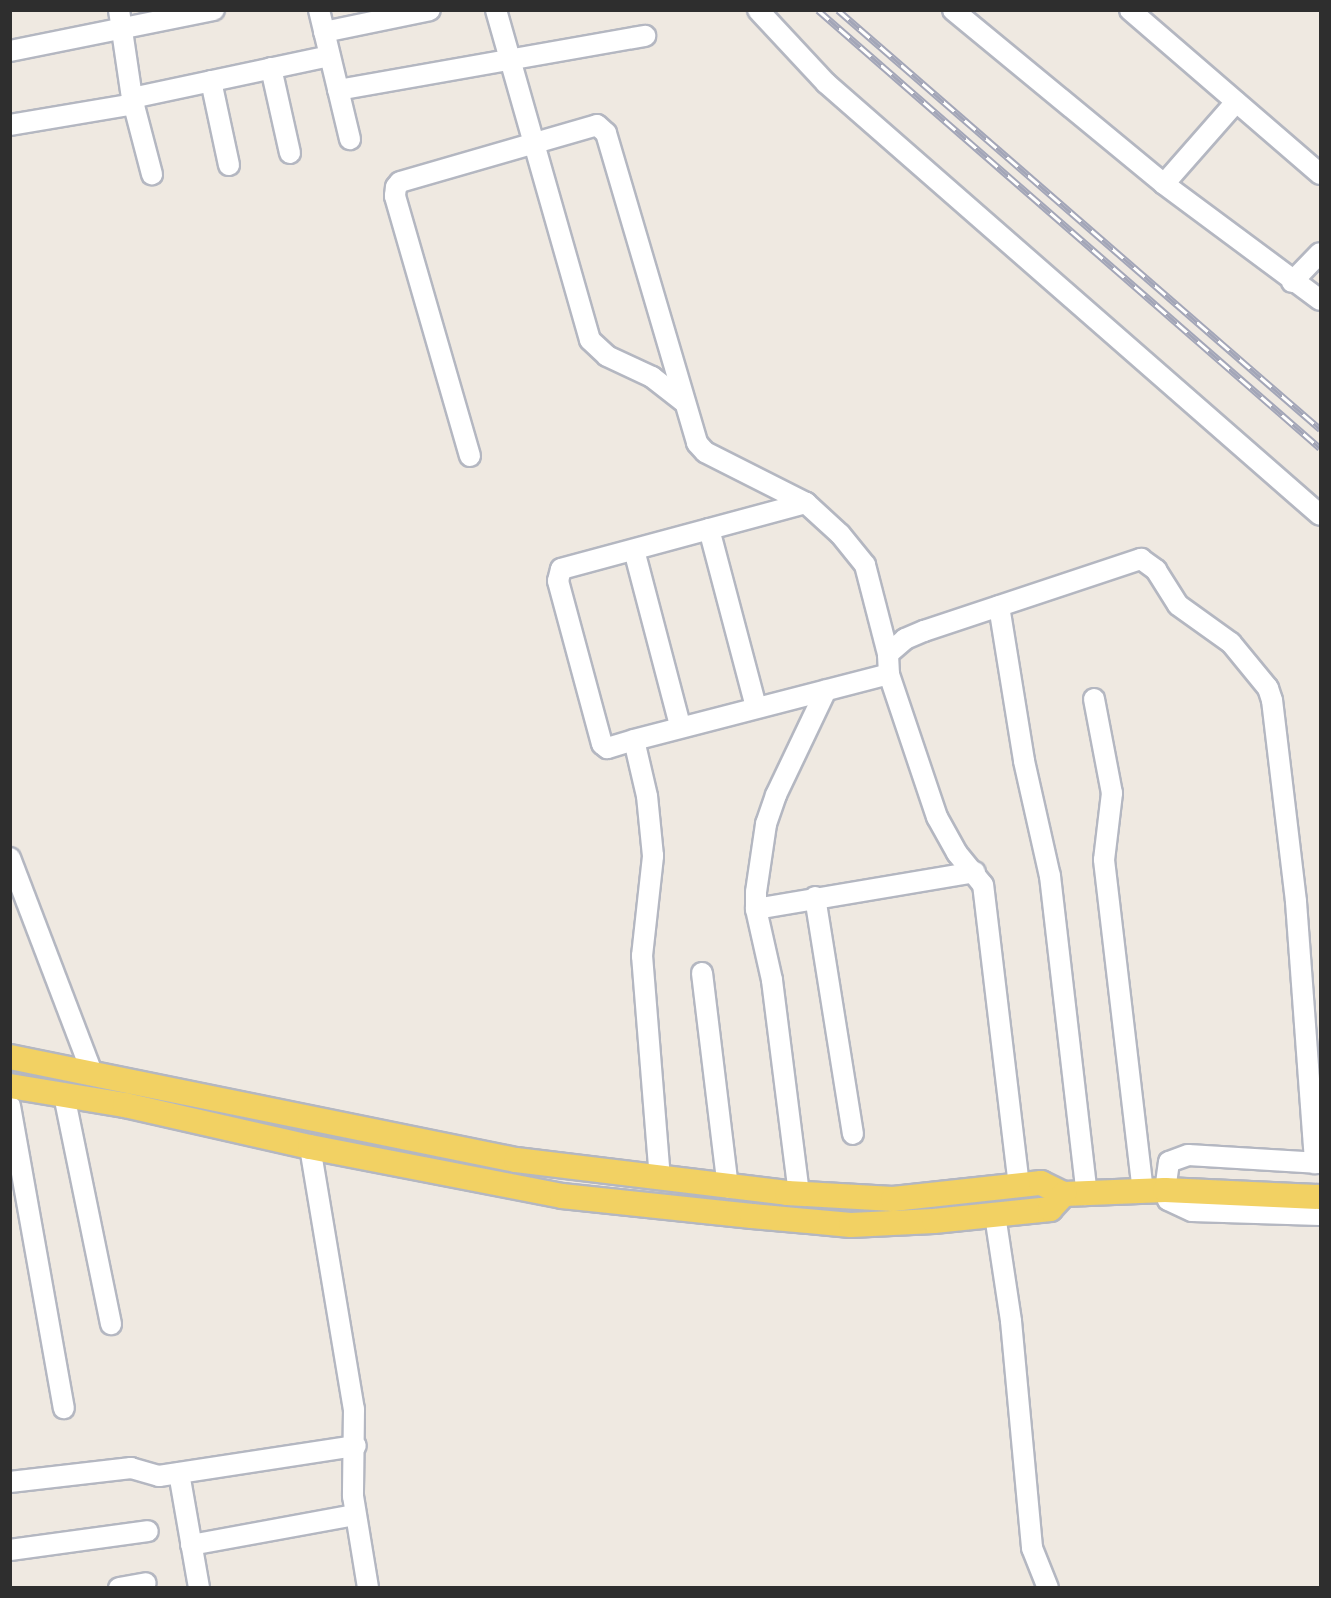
<!DOCTYPE html>
<html>
<head>
<meta charset="utf-8">
<style>
  body { margin:0 }
  #map { position:relative; width:1331px; height:1598px; overflow:hidden; background:#efe9e1; font-family:"Noto Sans",sans-serif }
  div>[style] { position:absolute }
  .roads { filter:drop-shadow(2px 0 #b4b7c1) drop-shadow(-2px 0 #b4b7c1) drop-shadow(0 2px #b4b7c1) drop-shadow(0 -2px #b4b7c1) }
  .minor>* { height:20px; margin:-10px; padding:0 10px; transform-origin:10px; border-radius:10px; background:#fff }
  .major>* { height:24px; margin:-12px; padding:0 12px; transform-origin:12px; border-radius:12px; background:#f2d163 }
  .rail>* { height:7px; margin-top:-3.5px; transform-origin:0; background:repeating-linear-gradient(90deg,#fff 0 14px,#a3a6b8 0 28px); box-sizing:border-box; border-block:2px solid #a3a6b8 }
  span { translate:-50% -50%; white-space:nowrap; text-align:center; line-height:1.15; -webkit-text-stroke:5px #fff; paint-order:stroke }
  .frame { position:absolute; inset:0; border:12px solid #2e2e2e; pointer-events:none }
</style>
</head>
<body>
<div id="map">
  <div class="roads">
    <div class="minor">
      <i style="left:119px;top:10px;width:89px;rotate:81.6deg"></i>
      <i style="left:132px;top:98px;width:79px;rotate:75.3deg"></i>
      <i style="left:319px;top:10px;width:133px;rotate:76.5deg"></i>
      <i style="left:496px;top:10px;width:343px;rotate:74.1deg"></i>
      <i style="left:590px;top:340px;width:23px;rotate:43deg"></i>
      <i style="left:607px;top:356px;width:50px;rotate:25deg"></i>
      <i style="left:652px;top:377px;width:39px;rotate:38deg"></i>
      <i style="left:758px;top:10px;width:100px;rotate:47deg"></i>
      <i style="left:826px;top:83px;width:656px;rotate:41.17deg"></i>
      <i style="left:953px;top:10px;width:273px;rotate:39.5deg"></i>
      <i style="left:1164px;top:184px;width:194px;rotate:36.6deg"></i>
      <i style="left:1130px;top:10px;width:251px;rotate:40.8deg"></i>
      <i style="left:324px;top:32px;width:108px;rotate:-11.7deg"></i>
      <i style="left:10px;top:51px;width:208px;rotate:-11.4deg"></i>
      <i style="left:271px;top:68px;width:87px;rotate:77.4deg"></i>
      <i style="left:211px;top:81px;width:86px;rotate:77.9deg"></i>
      <i style="left:338px;top:90px;width:312px;rotate:-10deg"></i>
      <i style="left:132px;top:98px;width:202px;rotate:-12deg"></i>
      <i style="left:10px;top:125px;width:126px;rotate:-9.6deg"></i>
      <i style="left:1164px;top:184px;width:109px;rotate:-48.7deg"></i>
      <i style="left:1292px;top:282px;width:40px;rotate:-46deg"></i>
      <i style="left:470px;top:456px;width:271px;rotate:-106.1deg"></i>
      <i style="left:395px;top:196px;width:9px;rotate:-84deg"></i>
      <i style="left:396px;top:187px;width:6px;rotate:-51deg"></i>
      <i style="left:400px;top:182px;width:205px;rotate:-16.1deg"></i>
      <i style="left:597px;top:125px;width:12px;rotate:42deg"></i>
      <i style="left:606px;top:133px;width:323px;rotate:73.6deg"></i>
      <i style="left:697px;top:443px;width:12px;rotate:48deg"></i>
      <i style="left:705px;top:452px;width:113px;rotate:26.8deg"></i>
      <i style="left:806px;top:503px;width:46px;rotate:42.4deg"></i>
      <i style="left:840px;top:534px;width:40px;rotate:51deg"></i>
      <i style="left:865px;top:565px;width:92px;rotate:75.5deg"></i>
      <i style="left:709px;top:529px;width:184px;rotate:75.2deg"></i>
      <i style="left:634px;top:550px;width:181px;rotate:75.3deg"></i>
      <i style="left:999px;top:606px;width:157px;rotate:80.8deg"></i>
      <i style="left:1024px;top:761px;width:118px;rotate:77.3deg"></i>
      <i style="left:1050px;top:876px;width:321px;rotate:83.4deg"></i>
      <i style="left:1094px;top:699px;width:96px;rotate:79.2deg"></i>
      <i style="left:1112px;top:793px;width:67px;rotate:96.8deg"></i>
      <i style="left:1104px;top:860px;width:333px;rotate:83.3deg"></i>
      <i style="left:634px;top:740px;width:28px;rotate:163deg"></i>
      <i style="left:607px;top:748px;width:6px;rotate:-141deg"></i>
      <i style="left:602px;top:744px;width:169px;rotate:-105.1deg"></i>
      <i style="left:558px;top:581px;width:12px;rotate:-76deg"></i>
      <i style="left:561px;top:569px;width:254px;rotate:-15.1deg"></i>
      <i style="left:10px;top:858px;width:227px;rotate:69.1deg"></i>
      <i style="left:815px;top:897px;width:240px;rotate:80.9deg"></i>
      <i style="left:756px;top:909px;width:222px;rotate:-9.6deg"></i>
      <i style="left:702px;top:973px;width:216px;rotate:83.1deg"></i>
      <i style="left:64px;top:1095px;width:234px;rotate:78.4deg"></i>
      <i style="left:10px;top:1106px;width:307px;rotate:79.9deg"></i>
      <i style="left:310px;top:1147px;width:266px;rotate:80.5deg"></i>
      <i style="left:354px;top:1409px;width:87px;rotate:90.7deg"></i>
      <i style="left:353px;top:1496px;width:93px;rotate:80.7deg"></i>
      <i style="left:1320px;top:1163px;width:132px;rotate:-176.5deg"></i>
      <i style="left:1188px;top:1155px;width:20px;rotate:160deg"></i>
      <i style="left:1169px;top:1162px;width:28px;rotate:98deg"></i>
      <i style="left:1165px;top:1190px;width:10px;rotate:73deg"></i>
      <i style="left:1168px;top:1200px;width:26px;rotate:25deg"></i>
      <i style="left:1192px;top:1211px;width:128px;rotate:1.8deg"></i>
      <i style="left:660px;top:1179px;width:224px;rotate:-94.6deg"></i>
      <i style="left:642px;top:956px;width:101px;rotate:-83.7deg"></i>
      <i style="left:653px;top:856px;width:60px;rotate:-95.7deg"></i>
      <i style="left:647px;top:796px;width:57px;rotate:-103.1deg"></i>
      <i style="left:634px;top:740px;width:263px;rotate:-14.5deg"></i>
      <i style="left:1019px;top:1186px;width:303px;rotate:-96.8deg"></i>
      <i style="left:983px;top:885px;width:41px;rotate:-129.1deg"></i>
      <i style="left:957px;top:853px;width:41px;rotate:-119.1deg"></i>
      <i style="left:937px;top:817px;width:151px;rotate:-108.6deg"></i>
      <i style="left:889px;top:674px;width:20px;rotate:-93deg"></i>
      <i style="left:888px;top:654px;width:23px;rotate:-41deg"></i>
      <i style="left:905px;top:639px;width:21px;rotate:-23deg"></i>
      <i style="left:924px;top:631px;width:229px;rotate:-18.4deg"></i>
      <i style="left:1141px;top:559px;width:19px;rotate:36deg"></i>
      <i style="left:1156px;top:570px;width:41px;rotate:57.8deg"></i>
      <i style="left:1178px;top:605px;width:65px;rotate:35.6deg"></i>
      <i style="left:1231px;top:643px;width:58px;rotate:50.6deg"></i>
      <i style="left:1268px;top:688px;width:13px;rotate:72deg"></i>
      <i style="left:1272px;top:700px;width:203px;rotate:83.2deg"></i>
      <i style="left:1296px;top:902px;width:262px;rotate:85.8deg"></i>
      <i style="left:799px;top:1194px;width:216px;rotate:-97.2deg"></i>
      <i style="left:772px;top:980px;width:73px;rotate:-102.7deg"></i>
      <i style="left:756px;top:909px;width:17px;rotate:-90deg"></i>
      <i style="left:756px;top:892px;width:69px;rotate:-81.6deg"></i>
      <i style="left:766px;top:824px;width:31px;rotate:-71deg"></i>
      <i style="left:776px;top:795px;width:116px;rotate:-64.5deg"></i>
      <i style="left:995px;top:1215px;width:107px;rotate:81.4deg"></i>
      <i style="left:1011px;top:1321px;width:228px;rotate:84.7deg"></i>
      <i style="left:1032px;top:1548px;width:43px;rotate:68.2deg"></i>
      <i style="left:179px;top:1473px;width:117px;rotate:80.1deg"></i>
      <i style="left:10px;top:1482px;width:122px;rotate:-6.6deg"></i>
      <i style="left:131px;top:1468px;width:29px;rotate:16deg"></i>
      <i style="left:159px;top:1476px;width:199px;rotate:-8.7deg"></i>
      <i style="left:191px;top:1545px;width:167px;rotate:-10.4deg"></i>
      <i style="left:10px;top:1550px;width:139px;rotate:-7.8deg"></i>
      <i style="left:119px;top:1588px;width:27px;rotate:-10deg"></i>
    </div>
    <div class="major">
      <i style="left:10px;top:1057px;width:516px;rotate:11.51deg"></i>
      <i style="left:516px;top:1160px;width:273px;rotate:6.9deg"></i>
      <i style="left:787px;top:1193px;width:106px;rotate:3.2deg"></i>
      <i style="left:893px;top:1199px;width:149px;rotate:-6.2deg"></i>
      <i style="left:1041px;top:1183px;width:25px;rotate:26deg"></i>
      <i style="left:1064px;top:1194px;width:101px;rotate:-2.3deg"></i>
      <i style="left:1165px;top:1190px;width:155px;rotate:2.6deg"></i>
      <i style="left:10px;top:1086px;width:117px;rotate:9.4deg"></i>
      <i style="left:125px;top:1105px;width:190px;rotate:12.8deg"></i>
      <i style="left:310px;top:1147px;width:257px;rotate:11deg"></i>
      <i style="left:562px;top:1196px;width:191px;rotate:6deg"></i>
      <i style="left:752px;top:1216px;width:99px;rotate:5.2deg"></i>
      <i style="left:851px;top:1225px;width:83px;rotate:-2.8deg"></i>
      <i style="left:934px;top:1221px;width:117px;rotate:-5.9deg"></i>
      <i style="left:1050px;top:1209px;width:21px;rotate:-47deg"></i>
    </div>
  </div>
  <div class="rail">
    <i style="left:818px;top:10px;width:666px;rotate:41.11deg"></i>
    <i style="left:838px;top:10px;width:639px;rotate:41deg"></i>
  </div>
  <div class="frame"></div>
</div>
</body>
</html>
